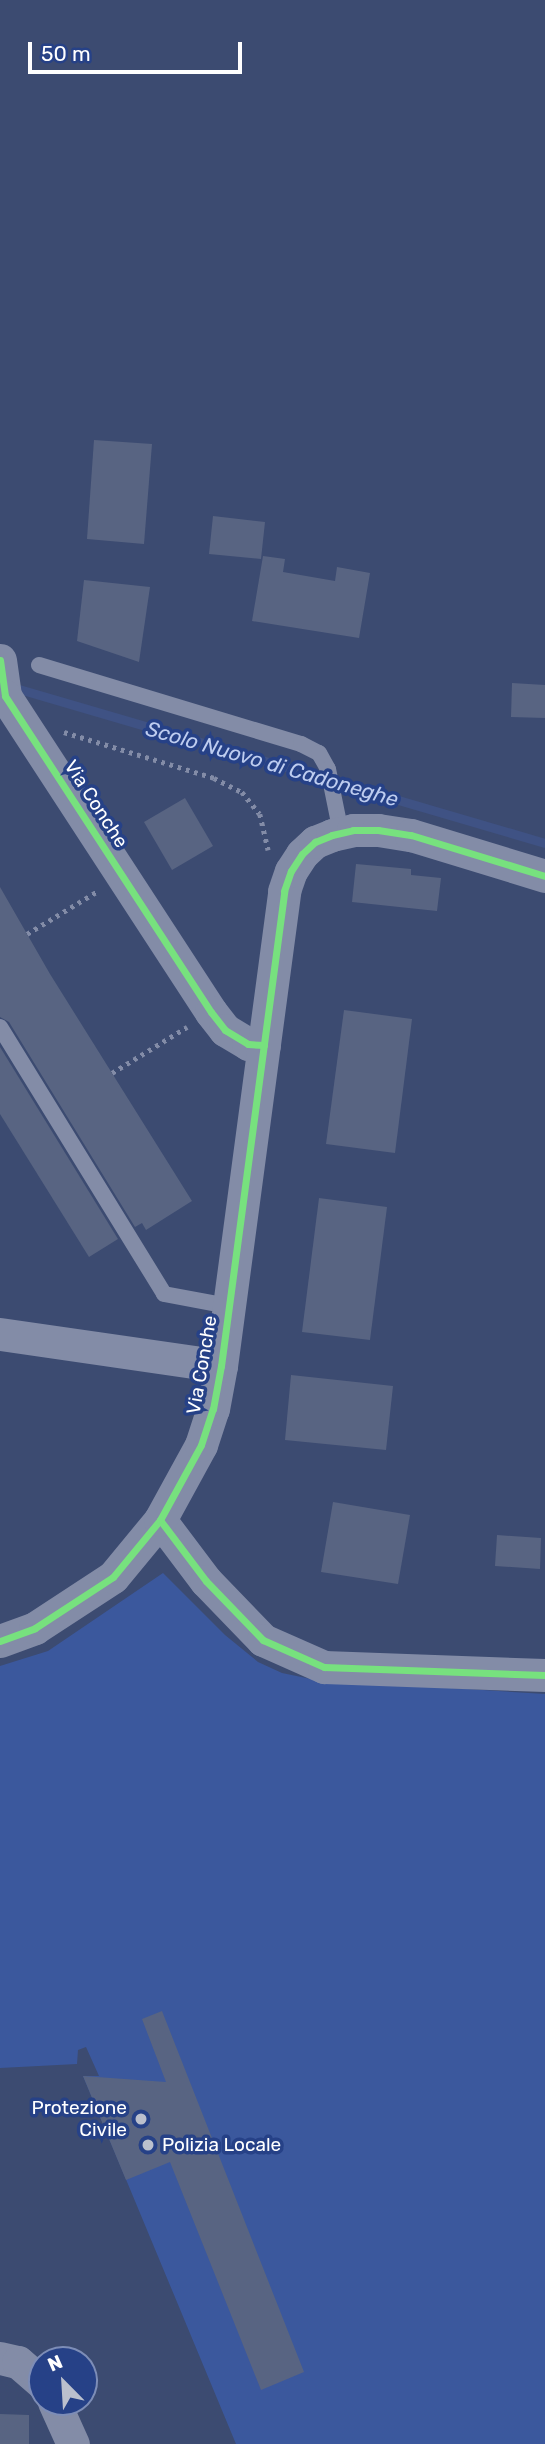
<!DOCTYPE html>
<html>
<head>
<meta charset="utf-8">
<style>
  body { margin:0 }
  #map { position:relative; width:545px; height:2444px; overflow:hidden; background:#3c4b71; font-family:Rubik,sans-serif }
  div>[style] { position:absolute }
  .green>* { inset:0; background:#3b589d }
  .stream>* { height:9px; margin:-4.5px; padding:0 4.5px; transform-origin:4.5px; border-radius:4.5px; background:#3f5284 }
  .building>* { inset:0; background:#586482 }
  .path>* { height:4.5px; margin-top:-2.25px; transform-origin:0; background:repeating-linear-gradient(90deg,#838ca7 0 3.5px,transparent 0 8.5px) }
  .service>* { height:16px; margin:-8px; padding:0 8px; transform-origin:8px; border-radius:8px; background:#838ca7 }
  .minor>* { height:33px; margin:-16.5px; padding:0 16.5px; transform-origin:16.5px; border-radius:16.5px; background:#838ca7 }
  .cycleway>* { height:7px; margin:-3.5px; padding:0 3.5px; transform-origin:3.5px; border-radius:3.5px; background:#77e17e }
  .dots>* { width:19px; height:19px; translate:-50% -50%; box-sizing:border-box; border:4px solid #264187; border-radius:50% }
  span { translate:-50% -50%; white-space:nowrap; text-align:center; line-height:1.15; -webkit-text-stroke:7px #264187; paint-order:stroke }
  .street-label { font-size:19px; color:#fff }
  .poi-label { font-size:19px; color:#fff }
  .right { translate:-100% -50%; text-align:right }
  .left { translate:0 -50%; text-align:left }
  .water-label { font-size:21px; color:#becdf0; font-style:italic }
  .north { position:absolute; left:28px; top:2346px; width:70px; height:70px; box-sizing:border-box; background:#264187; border:2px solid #7d8db7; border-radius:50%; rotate:336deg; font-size:19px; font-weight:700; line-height:28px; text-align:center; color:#fff }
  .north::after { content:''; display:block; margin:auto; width:24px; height:32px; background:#bbc0cd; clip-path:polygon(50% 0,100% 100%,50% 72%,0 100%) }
  .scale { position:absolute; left:28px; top:42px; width:214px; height:32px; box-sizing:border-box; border:4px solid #fff; border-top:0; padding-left:9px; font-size:21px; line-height:24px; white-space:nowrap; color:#fff; -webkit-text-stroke:5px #264187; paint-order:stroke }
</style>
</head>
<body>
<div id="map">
  <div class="green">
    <i style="clip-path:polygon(163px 1573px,225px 1635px,258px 1662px,282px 1673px,311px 1679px,545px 1694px,545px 2444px,236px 2444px,83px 2076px,99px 2076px,86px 2047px,78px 2050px,77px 2064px,0 2068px,0 1666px,48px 1651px)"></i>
  </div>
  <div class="stream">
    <i style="left:12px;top:687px;width:555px;rotate:16.31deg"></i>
  </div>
  <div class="building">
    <i style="clip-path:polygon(94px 440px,152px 444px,144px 544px,87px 539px)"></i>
    <i style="clip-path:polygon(213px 516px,265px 522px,261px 559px,209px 554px)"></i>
    <i style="clip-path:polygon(263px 556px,285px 559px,283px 572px,335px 581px,337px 567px,370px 573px,359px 638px,252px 621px)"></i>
    <i style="clip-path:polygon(84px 580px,150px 587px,139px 662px,77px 641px)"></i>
    <i style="clip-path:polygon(512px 683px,545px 685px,545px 718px,511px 717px)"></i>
    <i style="clip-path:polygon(185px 798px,213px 846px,172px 870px,144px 822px)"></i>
    <i style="clip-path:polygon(356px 864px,411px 869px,411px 875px,441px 878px,437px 911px,352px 902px)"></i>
    <i style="clip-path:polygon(0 887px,50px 974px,192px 1201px,146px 1230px,142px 1223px,135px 1227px,9px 1022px,0 1017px)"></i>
    <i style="clip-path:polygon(344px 1010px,412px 1019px,395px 1153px,326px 1144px)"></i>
    <i style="clip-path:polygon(0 1047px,118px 1239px,89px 1257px,0 1114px)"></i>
    <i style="clip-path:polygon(319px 1198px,387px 1207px,370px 1340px,302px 1332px)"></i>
    <i style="clip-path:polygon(291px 1375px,393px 1386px,386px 1450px,285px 1440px)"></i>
    <i style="clip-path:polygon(333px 1502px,410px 1515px,398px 1584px,321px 1572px)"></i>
    <i style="clip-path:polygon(497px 1535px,541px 1538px,540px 1569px,495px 1566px)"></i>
    <i style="clip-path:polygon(162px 2011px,304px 2372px,261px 2390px,170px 2162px,126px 2180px,83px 2076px,166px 2082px,142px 2019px)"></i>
    <i style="clip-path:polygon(0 2414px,29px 2415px,29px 2444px,0 2444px)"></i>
  </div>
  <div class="path">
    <i style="left:64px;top:732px;width:157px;rotate:17deg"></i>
    <i style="left:214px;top:778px;width:31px;rotate:27deg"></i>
    <i style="left:242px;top:792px;width:28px;rotate:51deg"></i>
    <i style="left:260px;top:814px;width:37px;rotate:77deg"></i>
    <i style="left:27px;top:934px;width:83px;rotate:-31.2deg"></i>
    <i style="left:112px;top:1073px;width:88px;rotate:-31.5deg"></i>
  </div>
  <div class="service">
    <i style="left:39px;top:665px;width:274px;rotate:16.8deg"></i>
    <i style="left:301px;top:744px;width:20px;rotate:27deg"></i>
    <i style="left:319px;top:753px;width:18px;rotate:61deg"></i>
    <i style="left:328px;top:769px;width:65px;rotate:78.5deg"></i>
    <i style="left:0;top:1027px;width:313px;rotate:58.4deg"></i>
    <i style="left:164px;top:1294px;width:66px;rotate:10.5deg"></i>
  </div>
  <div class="minor">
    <i style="left:0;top:660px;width:36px;rotate:82deg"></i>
    <i style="left:5px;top:696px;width:377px;rotate:56.9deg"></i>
    <i style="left:211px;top:1012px;width:23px;rotate:52deg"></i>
    <i style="left:225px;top:1030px;width:27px;rotate:31deg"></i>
    <i style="left:248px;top:1044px;width:16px;rotate:4deg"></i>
    <i style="left:0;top:1334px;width:223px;rotate:8.2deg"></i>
    <i style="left:160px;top:1520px;width:76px;rotate:53deg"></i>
    <i style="left:206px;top:1581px;width:82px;rotate:46deg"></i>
    <i style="left:263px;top:1640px;width:67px;rotate:23.9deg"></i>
    <i style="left:324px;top:1667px;width:221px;rotate:2.1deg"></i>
    <i style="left:0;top:1641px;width:37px;rotate:-20deg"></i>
    <i style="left:35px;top:1628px;width:93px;rotate:-33.2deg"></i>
    <i style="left:113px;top:1577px;width:74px;rotate:-50.5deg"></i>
    <i style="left:160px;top:1520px;width:85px;rotate:-61.3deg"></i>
    <i style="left:201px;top:1445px;width:38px;rotate:-72deg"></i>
    <i style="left:213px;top:1409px;width:44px;rotate:-79.5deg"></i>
    <i style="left:221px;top:1366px;width:479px;rotate:-82.4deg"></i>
    <i style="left:284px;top:891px;width:21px;rotate:-71deg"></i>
    <i style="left:291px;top:871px;width:20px;rotate:-57deg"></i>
    <i style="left:302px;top:854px;width:18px;rotate:-43deg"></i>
    <i style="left:315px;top:842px;width:18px;rotate:-22deg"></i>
    <i style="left:332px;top:835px;width:22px;rotate:-13deg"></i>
    <i style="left:353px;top:830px;width:25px"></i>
    <i style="left:378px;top:830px;width:33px;rotate:9deg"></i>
    <i style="left:411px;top:835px;width:140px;rotate:17deg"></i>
    <i style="left:0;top:2358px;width:18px;rotate:13deg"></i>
    <i style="left:18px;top:2362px;width:32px;rotate:41deg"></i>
    <i style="left:54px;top:2402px;width:46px;rotate:65.7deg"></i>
  </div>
  <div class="cycleway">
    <i style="left:0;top:660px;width:36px;rotate:82deg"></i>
    <i style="left:5px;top:696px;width:377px;rotate:56.9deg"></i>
    <i style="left:211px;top:1012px;width:23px;rotate:52deg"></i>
    <i style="left:225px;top:1030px;width:27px;rotate:31deg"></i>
    <i style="left:248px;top:1044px;width:16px;rotate:4deg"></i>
    <i style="left:160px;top:1520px;width:76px;rotate:53deg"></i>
    <i style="left:206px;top:1581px;width:82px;rotate:46deg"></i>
    <i style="left:263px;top:1640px;width:67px;rotate:23.9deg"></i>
    <i style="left:324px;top:1667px;width:221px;rotate:2.1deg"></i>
    <i style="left:0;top:1641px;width:37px;rotate:-20deg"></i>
    <i style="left:35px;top:1628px;width:93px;rotate:-33.2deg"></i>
    <i style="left:113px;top:1577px;width:74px;rotate:-50.5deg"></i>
    <i style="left:160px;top:1520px;width:85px;rotate:-61.3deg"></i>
    <i style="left:201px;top:1445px;width:38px;rotate:-72deg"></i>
    <i style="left:213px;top:1409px;width:44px;rotate:-79.5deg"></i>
    <i style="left:221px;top:1366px;width:479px;rotate:-82.4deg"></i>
    <i style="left:284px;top:891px;width:21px;rotate:-71deg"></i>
    <i style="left:291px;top:871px;width:20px;rotate:-57deg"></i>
    <i style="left:302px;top:854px;width:18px;rotate:-43deg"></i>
    <i style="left:315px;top:842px;width:18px;rotate:-22deg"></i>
    <i style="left:332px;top:835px;width:22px;rotate:-13deg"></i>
    <i style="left:353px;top:830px;width:25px"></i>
    <i style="left:378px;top:830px;width:33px;rotate:9deg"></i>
    <i style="left:411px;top:835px;width:140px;rotate:17deg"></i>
  </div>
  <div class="dots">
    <i style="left:141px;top:2119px;background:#bbc0cd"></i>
    <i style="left:148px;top:2145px;background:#bbc0cd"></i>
  </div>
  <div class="street-label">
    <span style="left:96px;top:804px;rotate:57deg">Via Conche</span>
    <span style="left:202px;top:1365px;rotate:-80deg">Via Conche</span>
  </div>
  <div class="poi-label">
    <span class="right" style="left:127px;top:2119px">Protezione<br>Civile</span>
    <span class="left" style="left:162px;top:2145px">Polizia Locale</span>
  </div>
  <div class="water-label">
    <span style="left:272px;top:764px;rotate:16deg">Scolo Nuovo di Cadoneghe</span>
  </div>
  <div class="north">N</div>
  <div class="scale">50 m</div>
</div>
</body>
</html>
